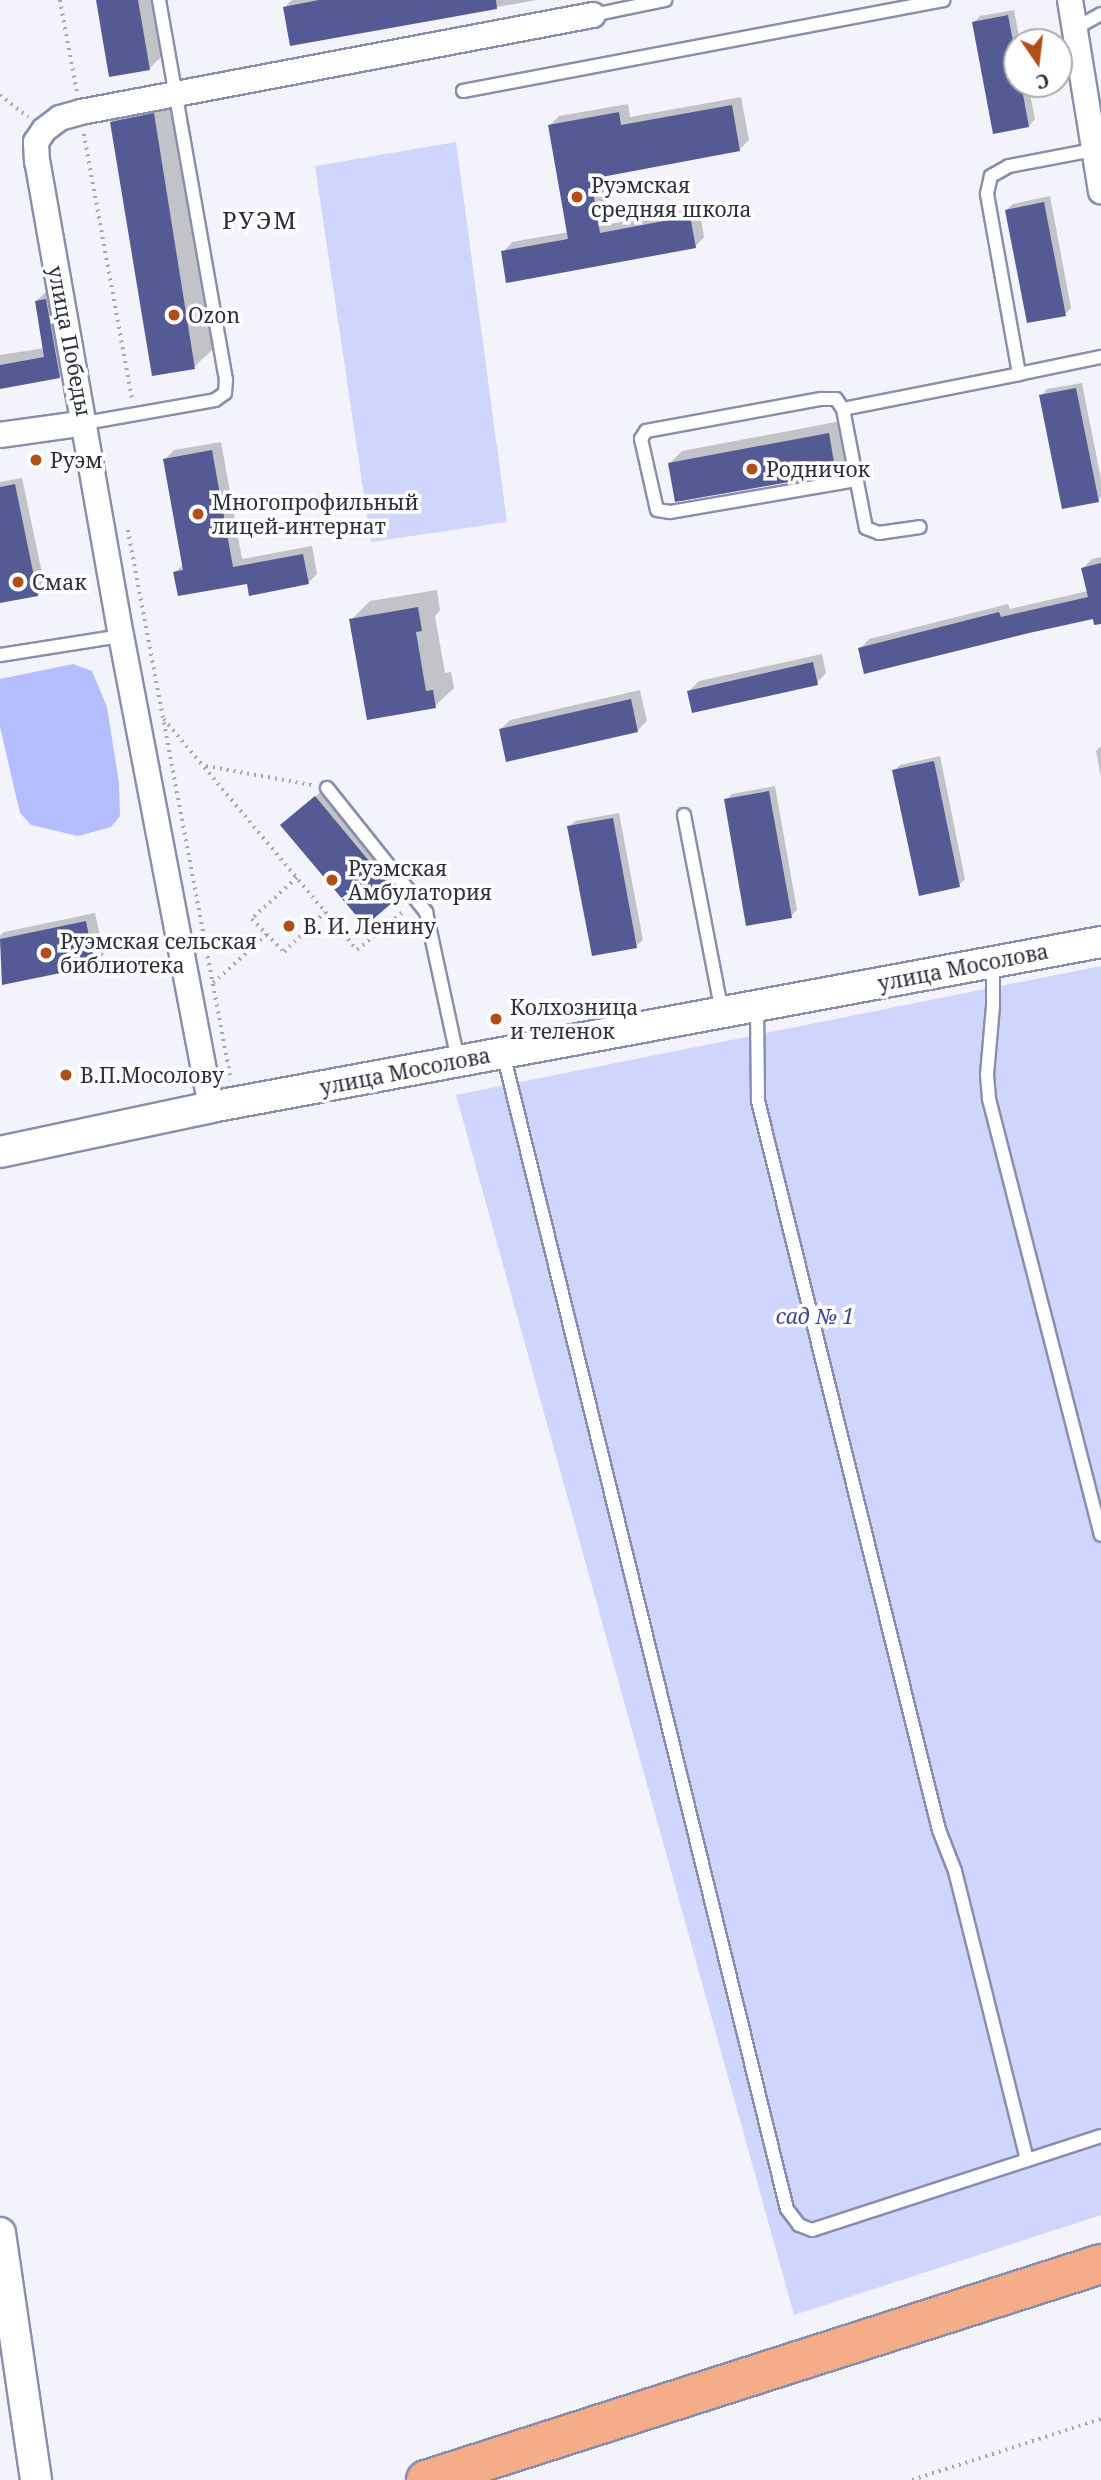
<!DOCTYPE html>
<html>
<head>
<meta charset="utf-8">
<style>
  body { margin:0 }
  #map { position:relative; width:1101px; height:2480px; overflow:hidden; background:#f3f4fb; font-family:"Noto Serif",serif }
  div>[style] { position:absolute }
  .green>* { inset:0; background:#cfd5fc }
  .water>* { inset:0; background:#b4beff }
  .shadow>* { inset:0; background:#0003 }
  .building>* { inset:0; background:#545a94 }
  .path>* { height:3.5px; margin-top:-1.75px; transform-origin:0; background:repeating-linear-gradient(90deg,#a6a8b1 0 2px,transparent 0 7px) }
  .roads { filter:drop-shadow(2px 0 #888ead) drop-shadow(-2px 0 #888ead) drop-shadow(0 2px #888ead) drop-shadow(0 -2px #888ead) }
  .service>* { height:12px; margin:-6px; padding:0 6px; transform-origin:6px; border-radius:6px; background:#fff }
  .minor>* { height:24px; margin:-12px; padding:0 12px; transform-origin:12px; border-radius:12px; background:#fff }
  .tertiary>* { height:30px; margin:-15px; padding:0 15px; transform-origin:15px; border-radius:15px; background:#fff }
  .primary>* { height:38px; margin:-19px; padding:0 19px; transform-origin:19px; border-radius:19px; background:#f5ad89 }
  .dots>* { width:19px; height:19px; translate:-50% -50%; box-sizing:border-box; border:4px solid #fff; border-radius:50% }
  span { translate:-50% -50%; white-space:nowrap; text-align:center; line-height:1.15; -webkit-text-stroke:7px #fff; paint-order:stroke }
  .poi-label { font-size:21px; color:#2d2f3c }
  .left { translate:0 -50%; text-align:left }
  .street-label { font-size:21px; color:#2d2f3c }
  .park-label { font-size:21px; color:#414490; font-style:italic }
  .quarter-label { font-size:24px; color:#2d2f3c; letter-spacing:2px }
  .north { position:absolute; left:1003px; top:28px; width:70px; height:70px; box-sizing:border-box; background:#fff; border:2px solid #abacb1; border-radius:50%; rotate:166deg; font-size:19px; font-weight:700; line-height:28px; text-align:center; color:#2d2f3c }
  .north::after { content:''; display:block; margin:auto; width:24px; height:32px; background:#b14d18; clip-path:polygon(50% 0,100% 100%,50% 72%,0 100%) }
</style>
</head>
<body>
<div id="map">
  <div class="green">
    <i style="clip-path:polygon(456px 142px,507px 522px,371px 542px,315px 166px)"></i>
    <i style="clip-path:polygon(1101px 966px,1101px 2215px,794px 2315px,456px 1095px)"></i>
  </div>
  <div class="water">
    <i style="clip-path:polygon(73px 664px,92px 671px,107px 707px,119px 783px,120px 816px,111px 827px,78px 836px,31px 825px,20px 813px,0 727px,0 679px)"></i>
  </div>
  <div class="shadow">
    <i style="clip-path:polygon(98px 0,152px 0,162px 56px,149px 69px)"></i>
    <i style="clip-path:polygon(292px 0,537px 0,291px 44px,285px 7px)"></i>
    <i style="clip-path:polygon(1014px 10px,1020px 42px,1017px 42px,1017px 84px,1028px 84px,1035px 119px,1029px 126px,974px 22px,980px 16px)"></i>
    <i style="clip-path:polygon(172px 95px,213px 349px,194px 367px,112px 122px,131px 103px)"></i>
    <i style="clip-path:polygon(741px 97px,749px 140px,739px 150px,601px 175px,610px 224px,699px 208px,704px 237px,695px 247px,503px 252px,512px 242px,569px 232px,549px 126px,559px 116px,628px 104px,630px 117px)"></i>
    <i style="clip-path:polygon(1050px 196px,1071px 308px,1065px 314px,1006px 210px,1013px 204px)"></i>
    <i style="clip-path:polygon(49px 289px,72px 364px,59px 377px,0 387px,0 355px,45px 348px,36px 301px)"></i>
    <i style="clip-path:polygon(1082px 383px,1101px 479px,1101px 497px,1098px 500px,1041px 396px,1047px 389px)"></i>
    <i style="clip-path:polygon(841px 421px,848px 460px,835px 472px,669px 464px,682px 451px)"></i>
    <i style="clip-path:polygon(221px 442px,242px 559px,312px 546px,317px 574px,308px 583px,248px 582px,175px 572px,184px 564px,165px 459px,174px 450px)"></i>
    <i style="clip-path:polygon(22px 478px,45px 587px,38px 595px,0 602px,0 482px)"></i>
    <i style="clip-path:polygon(1101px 557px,1101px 615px,860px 649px,869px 639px,1008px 604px,1010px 609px,1088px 591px,1083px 568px,1092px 559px)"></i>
    <i style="clip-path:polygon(437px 590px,440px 610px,435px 616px,445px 673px,451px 672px,454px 688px,435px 706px,351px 620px,370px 601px)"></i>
    <i style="clip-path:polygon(822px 654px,826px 673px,817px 683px,689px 691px,699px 681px)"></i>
    <i style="clip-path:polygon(640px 690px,647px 721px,637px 731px,501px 729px,510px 720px)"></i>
    <i style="clip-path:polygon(1101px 746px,1101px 777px,1096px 751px)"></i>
    <i style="clip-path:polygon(940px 756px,965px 879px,959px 885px,894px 771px,900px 765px)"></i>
    <i style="clip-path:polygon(775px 786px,797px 910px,791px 916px,726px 800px,732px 794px)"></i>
    <i style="clip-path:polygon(322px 791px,404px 890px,398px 896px,289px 819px)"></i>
    <i style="clip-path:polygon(619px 813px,643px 940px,636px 946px,569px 827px,575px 821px)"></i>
    <i style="clip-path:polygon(95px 913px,104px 954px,94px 964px,3px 983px,0 936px,4px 932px)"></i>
  </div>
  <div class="building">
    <i style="clip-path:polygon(96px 0,138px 0,150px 70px,109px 77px)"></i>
    <i style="clip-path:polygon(319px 0,496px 0,497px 9px,290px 46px,283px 7px)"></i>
    <i style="clip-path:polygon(1008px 15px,1017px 62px,1017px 84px,1021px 84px,1029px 127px,993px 134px,972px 22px)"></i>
    <i style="clip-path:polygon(732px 105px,740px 151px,591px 179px,600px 233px,690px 216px,696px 248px,506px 283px,501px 251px,568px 239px,548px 125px,619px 112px,621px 125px)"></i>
    <i style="clip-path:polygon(154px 113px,195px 369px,152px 376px,110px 122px)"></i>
    <i style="clip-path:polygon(1044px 202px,1066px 316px,1027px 323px,1005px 210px)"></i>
    <i style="clip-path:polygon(46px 299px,60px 378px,0 389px,0 365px,44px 357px,35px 301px)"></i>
    <i style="clip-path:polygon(1076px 388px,1099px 502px,1062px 509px,1039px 395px)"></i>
    <i style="clip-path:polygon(829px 433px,836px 474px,675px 502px,668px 463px)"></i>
    <i style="clip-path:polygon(212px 450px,233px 567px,303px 554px,309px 584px,249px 596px,247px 584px,178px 596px,173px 572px,183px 570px,163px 459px)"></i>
    <i style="clip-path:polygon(15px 484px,38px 596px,0 603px,0 487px)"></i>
    <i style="clip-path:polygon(1101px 563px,1101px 624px,1094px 625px,1093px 619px,1029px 633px,864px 674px,858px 648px,999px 612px,1001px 617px,1088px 597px,1081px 568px)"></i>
    <i style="clip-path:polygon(418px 607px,422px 631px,416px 632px,426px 691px,433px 690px,436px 708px,367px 720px,349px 619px)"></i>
    <i style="clip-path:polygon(813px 662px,818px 685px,692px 713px,687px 691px)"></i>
    <i style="clip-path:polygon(631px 699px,638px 732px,506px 762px,499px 729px)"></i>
    <i style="clip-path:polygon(934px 761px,960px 887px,919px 896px,892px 770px)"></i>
    <i style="clip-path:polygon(769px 791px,792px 918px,746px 926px,724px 799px)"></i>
    <i style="clip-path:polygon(315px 796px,399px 897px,365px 926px,280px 825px)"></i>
    <i style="clip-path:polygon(613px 818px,637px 948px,592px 956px,567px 826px)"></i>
    <i style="clip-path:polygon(86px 921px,95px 966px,2px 985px,0 939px)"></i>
  </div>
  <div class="path">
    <i style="left:60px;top:0;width:94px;rotate:79.5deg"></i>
    <i style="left:0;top:95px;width:36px;rotate:38deg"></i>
    <i style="left:84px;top:134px;width:268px;rotate:79.7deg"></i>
    <i style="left:128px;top:530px;width:560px;rotate:79.39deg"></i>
    <i style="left:164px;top:719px;width:301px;rotate:50.1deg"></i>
    <i style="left:357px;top:950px;width:62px;rotate:-39.8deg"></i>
    <i style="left:206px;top:766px;width:108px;rotate:10.2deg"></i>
    <i style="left:297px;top:878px;width:61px;rotate:137.7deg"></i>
    <i style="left:252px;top:919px;width:46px;rotate:45.9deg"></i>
    <i style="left:284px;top:952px;width:57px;rotate:-44.3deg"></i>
    <i style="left:213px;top:983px;width:73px;rotate:-42.2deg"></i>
    <i style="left:912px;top:2480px;width:199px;rotate:-17.9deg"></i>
  </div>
  <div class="roads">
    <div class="service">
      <i style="left:593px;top:15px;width:74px;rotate:-11.8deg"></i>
      <i style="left:1074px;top:29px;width:31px;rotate:-29deg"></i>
      <i style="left:463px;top:91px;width:489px;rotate:-10.7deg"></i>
      <i style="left:1093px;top:150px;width:86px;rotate:169.2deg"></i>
      <i style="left:1009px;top:166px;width:21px;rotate:151deg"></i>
      <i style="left:991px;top:176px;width:18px;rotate:103deg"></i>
      <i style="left:987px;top:194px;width:183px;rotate:79.9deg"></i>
      <i style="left:1019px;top:374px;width:84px;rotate:-11.7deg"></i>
      <i style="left:843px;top:409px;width:121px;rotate:79.1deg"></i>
      <i style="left:866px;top:528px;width:14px;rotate:21deg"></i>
      <i style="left:879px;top:533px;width:41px;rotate:-8.3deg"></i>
      <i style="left:85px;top:423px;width:132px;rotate:-10deg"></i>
      <i style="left:215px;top:400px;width:12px;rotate:-35deg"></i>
      <i style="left:225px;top:393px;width:13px;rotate:-86deg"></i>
      <i style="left:226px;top:380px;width:386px;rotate:-100deg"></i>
      <i style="left:856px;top:480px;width:189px;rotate:170.2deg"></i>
      <i style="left:670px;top:512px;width:13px;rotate:-171deg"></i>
      <i style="left:657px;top:510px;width:73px;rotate:-102.7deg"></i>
      <i style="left:641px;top:439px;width:9px;rotate:-58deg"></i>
      <i style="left:646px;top:431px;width:178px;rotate:-10.4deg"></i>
      <i style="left:821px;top:399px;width:15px"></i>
      <i style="left:836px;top:399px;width:12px;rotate:55deg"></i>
      <i style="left:843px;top:409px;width:179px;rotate:-11.2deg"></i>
      <i style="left:0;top:655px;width:122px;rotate:-8.9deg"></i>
      <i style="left:327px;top:788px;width:159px;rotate:51.4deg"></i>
      <i style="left:426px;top:912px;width:151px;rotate:77.8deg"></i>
      <i style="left:684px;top:815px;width:201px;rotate:79.1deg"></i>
      <i style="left:993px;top:962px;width:44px;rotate:90deg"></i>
      <i style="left:993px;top:1006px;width:69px;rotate:95deg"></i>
      <i style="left:987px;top:1075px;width:24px;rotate:85deg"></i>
      <i style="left:989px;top:1099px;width:450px;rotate:75.6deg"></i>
      <i style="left:757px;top:1006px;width:95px;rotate:89.4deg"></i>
      <i style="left:758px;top:1101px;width:751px;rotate:76.06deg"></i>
      <i style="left:939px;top:1830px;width:44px;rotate:68.7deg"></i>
      <i style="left:955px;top:1871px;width:298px;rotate:76deg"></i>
      <i style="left:503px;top:1053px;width:1190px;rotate:76.2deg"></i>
      <i style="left:787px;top:2209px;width:20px;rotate:53deg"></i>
      <i style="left:799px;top:2225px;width:14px;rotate:21deg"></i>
      <i style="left:812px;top:2230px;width:304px;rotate:-18deg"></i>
    </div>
    <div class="minor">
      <i style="left:1070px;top:0;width:194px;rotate:80.8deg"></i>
      <i style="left:0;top:435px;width:86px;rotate:-8deg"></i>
      <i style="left:211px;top:1107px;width:480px;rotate:-100.8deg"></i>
      <i style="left:121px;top:636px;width:481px;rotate:-100deg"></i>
      <i style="left:37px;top:162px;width:20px;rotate:-93deg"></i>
      <i style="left:36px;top:142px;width:14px;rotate:-56deg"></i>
      <i style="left:44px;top:130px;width:20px;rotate:-37deg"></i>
      <i style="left:60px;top:118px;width:22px;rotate:-16deg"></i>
      <i style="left:81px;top:112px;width:521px;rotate:-10.73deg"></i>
    </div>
    <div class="tertiary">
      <i style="left:0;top:1152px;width:216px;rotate:-12deg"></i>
      <i style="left:211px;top:1107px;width:905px;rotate:-10.5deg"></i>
      <i style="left:0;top:2233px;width:250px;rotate:81.7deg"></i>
    </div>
    <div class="primary">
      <i style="left:426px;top:2480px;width:709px;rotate:-17.74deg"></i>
    </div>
  </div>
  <div class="dots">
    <i style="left:577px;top:197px;background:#b14d18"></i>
    <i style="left:174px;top:315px;background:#b14d18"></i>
    <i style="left:36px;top:460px;background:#b14d18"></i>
    <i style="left:752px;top:469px;background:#b14d18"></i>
    <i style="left:198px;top:514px;background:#b14d18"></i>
    <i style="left:18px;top:582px;background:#b14d18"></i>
    <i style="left:332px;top:880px;background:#b14d18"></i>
    <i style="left:289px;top:926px;background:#b14d18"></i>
    <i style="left:46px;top:953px;background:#b14d18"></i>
    <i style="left:496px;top:1019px;background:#b14d18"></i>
    <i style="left:66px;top:1075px;background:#b14d18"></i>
  </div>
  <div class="poi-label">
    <span class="left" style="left:591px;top:197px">Руэмская<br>средняя школа</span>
    <span class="left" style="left:188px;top:315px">Ozon</span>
    <span class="left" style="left:50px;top:460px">Руэм</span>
    <span class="left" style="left:766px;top:469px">Родничок</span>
    <span class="left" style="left:212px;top:514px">Многопрофильный<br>лицей-интернат</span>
    <span class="left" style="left:32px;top:582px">Смак</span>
    <span class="left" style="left:348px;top:880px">Руэмская<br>Амбулатория</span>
    <span class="left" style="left:303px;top:926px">В. И. Ленину</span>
    <span class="left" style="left:60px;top:953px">Руэмская сельская<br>библиотека</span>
    <span class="left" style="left:510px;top:1019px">Колхозница<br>и теленок</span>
    <span class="left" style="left:80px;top:1075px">В.П.Мосолову</span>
  </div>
  <div class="street-label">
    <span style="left:70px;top:341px;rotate:79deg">улица Победы</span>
    <span style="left:963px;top:967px;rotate:-11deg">улица Мосолова</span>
    <span style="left:405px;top:1071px;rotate:-11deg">улица Мосолова</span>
  </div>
  <div class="park-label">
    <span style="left:815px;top:1316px">сад № 1</span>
  </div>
  <div class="quarter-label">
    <span style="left:260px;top:220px">РУЭМ</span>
  </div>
  <div class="north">С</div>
</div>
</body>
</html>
